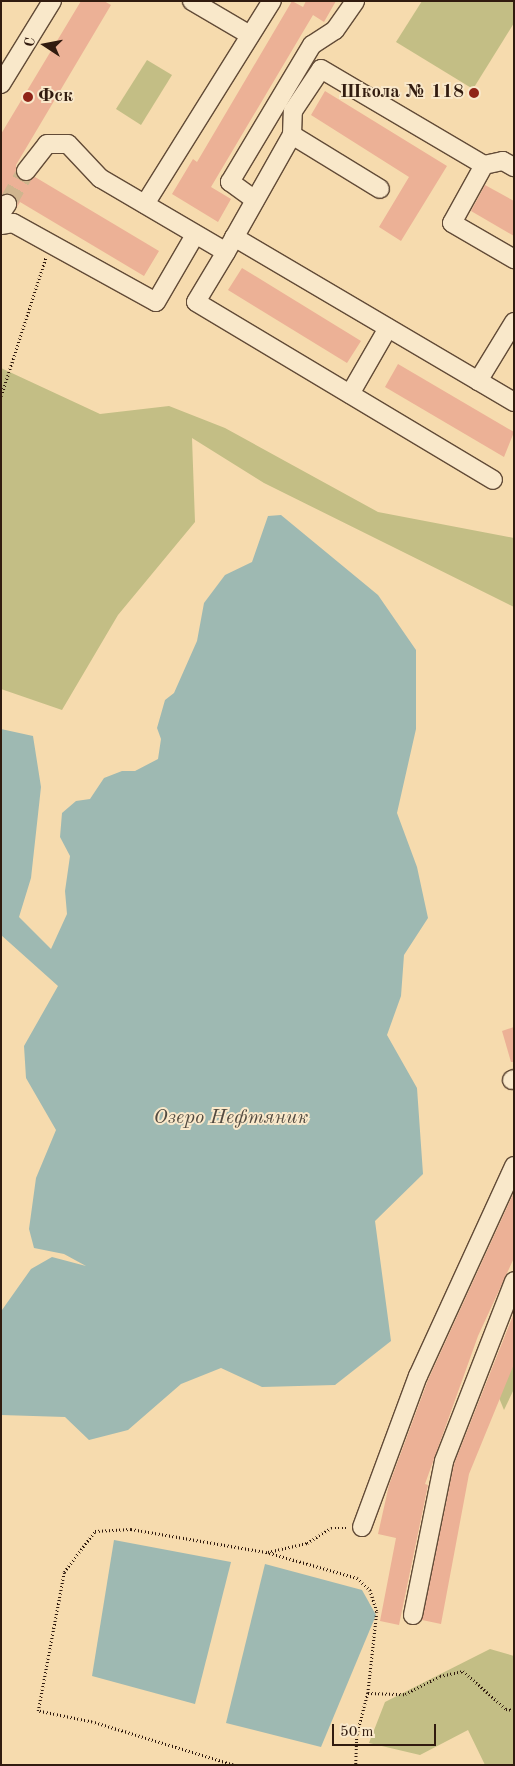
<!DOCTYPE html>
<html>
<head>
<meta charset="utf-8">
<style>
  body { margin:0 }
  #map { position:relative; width:515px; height:1766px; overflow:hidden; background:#f6dbae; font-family:"Old Standard TT",serif }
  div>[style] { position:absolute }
  .green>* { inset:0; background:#c3be85 }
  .water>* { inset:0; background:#9eb9b2 }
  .building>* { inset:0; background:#ecb196 }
  .minor-tunnel>* { height:18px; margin-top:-9px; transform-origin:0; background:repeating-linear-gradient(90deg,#cfb58e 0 18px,transparent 0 27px) }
  .path>* { height:2.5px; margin-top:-1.25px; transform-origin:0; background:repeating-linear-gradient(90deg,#311b0f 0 1px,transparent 0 3.5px) }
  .roads { filter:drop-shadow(1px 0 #624b37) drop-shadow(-1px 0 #624b37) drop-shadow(0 1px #624b37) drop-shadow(0 -1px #624b37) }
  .minor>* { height:18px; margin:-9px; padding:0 9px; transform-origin:9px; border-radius:9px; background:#f9e8ca }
  .dots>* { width:14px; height:14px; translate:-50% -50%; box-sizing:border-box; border:2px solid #f9e8ca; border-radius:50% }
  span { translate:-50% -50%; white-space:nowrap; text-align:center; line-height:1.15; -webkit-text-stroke:4px #f9e8ca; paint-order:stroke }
  .poi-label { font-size:19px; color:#311b0f; font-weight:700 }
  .right { translate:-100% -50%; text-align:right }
  .left { translate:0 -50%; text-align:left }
  .water-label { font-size:20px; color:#524a40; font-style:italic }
  .frame { position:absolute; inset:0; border:2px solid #311b0f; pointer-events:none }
  .north { position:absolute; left:20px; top:20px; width:50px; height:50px; -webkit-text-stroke:4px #f9e8ca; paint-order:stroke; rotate:281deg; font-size:14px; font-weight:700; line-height:20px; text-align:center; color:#311b0f }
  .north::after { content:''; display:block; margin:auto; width:18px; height:22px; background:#311b0f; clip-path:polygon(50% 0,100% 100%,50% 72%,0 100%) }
  .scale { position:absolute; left:332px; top:1724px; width:104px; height:22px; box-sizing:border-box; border:2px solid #311b0f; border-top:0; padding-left:6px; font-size:15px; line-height:18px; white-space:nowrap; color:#311b0f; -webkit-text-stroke:4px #f9e8ca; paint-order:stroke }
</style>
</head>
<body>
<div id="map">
  <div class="green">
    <i style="clip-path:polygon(422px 1px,514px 1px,514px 23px,473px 89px,396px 42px)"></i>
    <i style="clip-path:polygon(147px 60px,172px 75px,141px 125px,116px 109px)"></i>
    <i style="clip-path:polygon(1px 368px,100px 414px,169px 406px,225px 428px,378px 512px,514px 538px,514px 607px,264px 483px,192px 438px,195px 522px,118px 615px,62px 710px,1px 689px)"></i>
    <i style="clip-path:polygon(514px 1335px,514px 1389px,504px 1410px,493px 1383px)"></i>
    <i style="clip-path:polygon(490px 1649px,514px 1656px,514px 1765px,485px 1765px,468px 1730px,420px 1755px,369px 1743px,385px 1702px)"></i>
  </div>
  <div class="water">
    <i style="clip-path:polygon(281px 515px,378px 595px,416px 650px,416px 729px,397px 813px,417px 867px,428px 918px,404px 955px,401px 996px,387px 1035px,417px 1088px,423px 1174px,375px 1221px,391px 1341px,335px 1385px,262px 1387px,221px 1368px,181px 1384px,128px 1430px,89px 1440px,65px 1417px,1px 1415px,2px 1310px,31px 1269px,52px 1257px,86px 1266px,64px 1254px,34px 1248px,29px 1229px,36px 1178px,56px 1130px,26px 1078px,24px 1046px,58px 986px,1px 935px,1px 729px,33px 736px,41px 787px,31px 878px,19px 917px,51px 949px,67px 914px,65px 891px,70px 856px,60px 837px,62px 813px,76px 801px,90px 799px,104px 778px,122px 771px,135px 771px,158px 759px,161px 739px,157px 728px,165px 700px,174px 693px,197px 641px,204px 603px,225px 575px,252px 562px,268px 516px)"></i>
    <i style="clip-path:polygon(114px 1540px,231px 1562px,195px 1704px,92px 1676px)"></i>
    <i style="clip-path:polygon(265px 1564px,362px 1590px,376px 1615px,321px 1747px,226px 1723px)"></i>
  </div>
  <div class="building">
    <i style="clip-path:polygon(81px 1px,104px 1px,111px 5px,16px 165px,16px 175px,25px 182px,35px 177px,159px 251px,144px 276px,20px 202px,17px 207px,12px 195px,1px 195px,1px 134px)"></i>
    <i style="clip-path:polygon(292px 1px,303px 7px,306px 1px,336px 1px,324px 22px,313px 15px,211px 187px,231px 199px,218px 222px,172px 194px,193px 159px,197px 162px)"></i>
    <i style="clip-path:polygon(325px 91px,447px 166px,401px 241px,379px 227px,409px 177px,311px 115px)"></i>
    <i style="clip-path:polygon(485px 185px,514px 201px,514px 236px,471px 211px)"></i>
    <i style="clip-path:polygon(242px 268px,361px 341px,347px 363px,228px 290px)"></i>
    <i style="clip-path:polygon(398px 364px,514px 432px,504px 457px,385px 387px)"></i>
    <i style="clip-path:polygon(514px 1027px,514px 1062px,511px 1062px,502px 1031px)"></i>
    <i style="clip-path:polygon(514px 1192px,514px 1258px,478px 1336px,425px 1484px,428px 1485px,399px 1625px,380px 1621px,396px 1538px,378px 1534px,389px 1485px,428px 1380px)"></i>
    <i style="clip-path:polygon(514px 1313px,514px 1364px,469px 1474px,441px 1624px,422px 1620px,454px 1464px)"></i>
  </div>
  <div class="minor-tunnel">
    <i style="left:7px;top:204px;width:38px;rotate:-60deg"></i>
  </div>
  <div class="path">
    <i style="left:1px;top:396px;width:146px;rotate:-72.1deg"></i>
    <i style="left:268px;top:1552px;width:40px;rotate:-13deg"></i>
    <i style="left:307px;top:1543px;width:28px;rotate:-32deg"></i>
    <i style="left:331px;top:1528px;width:16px"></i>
    <i style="left:368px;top:1693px;width:37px;rotate:2deg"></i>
    <i style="left:405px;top:1694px;width:39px;rotate:-27deg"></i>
    <i style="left:440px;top:1676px;width:24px;rotate:-12deg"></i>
    <i style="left:463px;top:1671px;width:57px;rotate:41.5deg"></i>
    <i style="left:506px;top:1709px;width:8px;rotate:7deg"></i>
    <i style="left:233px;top:1765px;width:147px;rotate:-163deg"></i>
    <i style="left:92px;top:1722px;width:55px;rotate:-168.5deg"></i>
    <i style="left:38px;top:1711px;width:141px;rotate:-79.4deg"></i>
    <i style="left:64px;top:1572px;width:51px;rotate:-52.9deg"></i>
    <i style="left:95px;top:1531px;width:36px;rotate:-3deg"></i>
    <i style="left:131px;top:1529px;width:137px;rotate:9.7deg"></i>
    <i style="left:266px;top:1552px;width:95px;rotate:15.9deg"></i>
    <i style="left:357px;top:1578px;width:18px;rotate:43deg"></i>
    <i style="left:370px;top:1590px;width:23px;rotate:72deg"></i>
    <i style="left:377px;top:1612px;width:81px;rotate:96.3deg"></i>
    <i style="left:368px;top:1693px;width:43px;rotate:104.7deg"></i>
    <i style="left:357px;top:1735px;width:30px;rotate:92deg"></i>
  </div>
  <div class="roads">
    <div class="minor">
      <i style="left:192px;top:1px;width:65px;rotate:30.5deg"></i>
      <i style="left:1px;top:84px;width:97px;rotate:-58.4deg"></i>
      <i style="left:292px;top:135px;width:103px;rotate:31.5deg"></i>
      <i style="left:484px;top:165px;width:66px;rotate:118.9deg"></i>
      <i style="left:452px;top:223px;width:72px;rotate:30.1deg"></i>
      <i style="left:26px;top:171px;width:34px;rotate:-52deg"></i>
      <i style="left:47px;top:144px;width:21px"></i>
      <i style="left:68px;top:144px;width:47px;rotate:46.7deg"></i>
      <i style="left:100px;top:178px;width:146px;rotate:30.4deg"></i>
      <i style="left:226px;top:252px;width:134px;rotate:-60.6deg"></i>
      <i style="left:292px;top:135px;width:24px;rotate:-88deg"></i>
      <i style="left:293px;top:111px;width:50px;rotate:-56.3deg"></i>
      <i style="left:321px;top:69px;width:189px;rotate:30.5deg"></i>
      <i style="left:484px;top:165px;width:19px;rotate:-12deg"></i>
      <i style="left:503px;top:161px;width:13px;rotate:29deg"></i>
      <i style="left:255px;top:200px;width:31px;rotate:-144deg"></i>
      <i style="left:230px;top:182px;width:160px;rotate:-59.1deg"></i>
      <i style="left:312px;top:45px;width:27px;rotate:-33deg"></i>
      <i style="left:335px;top:30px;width:35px;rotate:-55deg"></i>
      <i style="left:145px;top:204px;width:239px;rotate:-58deg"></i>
      <i style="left:1px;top:213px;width:11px;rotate:-56deg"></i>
      <i style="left:1px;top:225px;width:12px;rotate:-9deg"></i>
      <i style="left:13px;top:223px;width:163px;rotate:28.9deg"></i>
      <i style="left:156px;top:302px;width:78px;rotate:-59.8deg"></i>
      <i style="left:234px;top:237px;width:325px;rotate:30.5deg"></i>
      <i style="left:226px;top:252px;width:58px;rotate:121deg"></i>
      <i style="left:196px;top:302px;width:346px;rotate:30.9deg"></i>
      <i style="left:478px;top:381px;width:69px;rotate:-58.6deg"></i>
      <i style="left:350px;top:394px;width:76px;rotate:-60.1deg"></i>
      <i style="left:512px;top:1080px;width:2px;rotate:-27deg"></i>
      <i style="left:362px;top:1527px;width:161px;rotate:-69.7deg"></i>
      <i style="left:418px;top:1376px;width:231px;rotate:-65.4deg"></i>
      <i style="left:413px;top:1615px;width:157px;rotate:-78.6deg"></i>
      <i style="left:444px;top:1461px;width:193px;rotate:-68.7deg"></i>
    </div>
  </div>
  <div class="dots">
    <i style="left:474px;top:93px;background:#8f2418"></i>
    <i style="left:28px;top:97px;background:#8f2418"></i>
  </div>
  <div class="poi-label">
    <span class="right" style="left:464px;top:93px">Школа № 118</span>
    <span class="left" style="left:38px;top:97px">Фск</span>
  </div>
  <div class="water-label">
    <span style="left:231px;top:1118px">Озеро Нефтяник</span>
  </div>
  <div class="frame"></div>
  <div class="north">С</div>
  <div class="scale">50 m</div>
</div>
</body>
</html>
